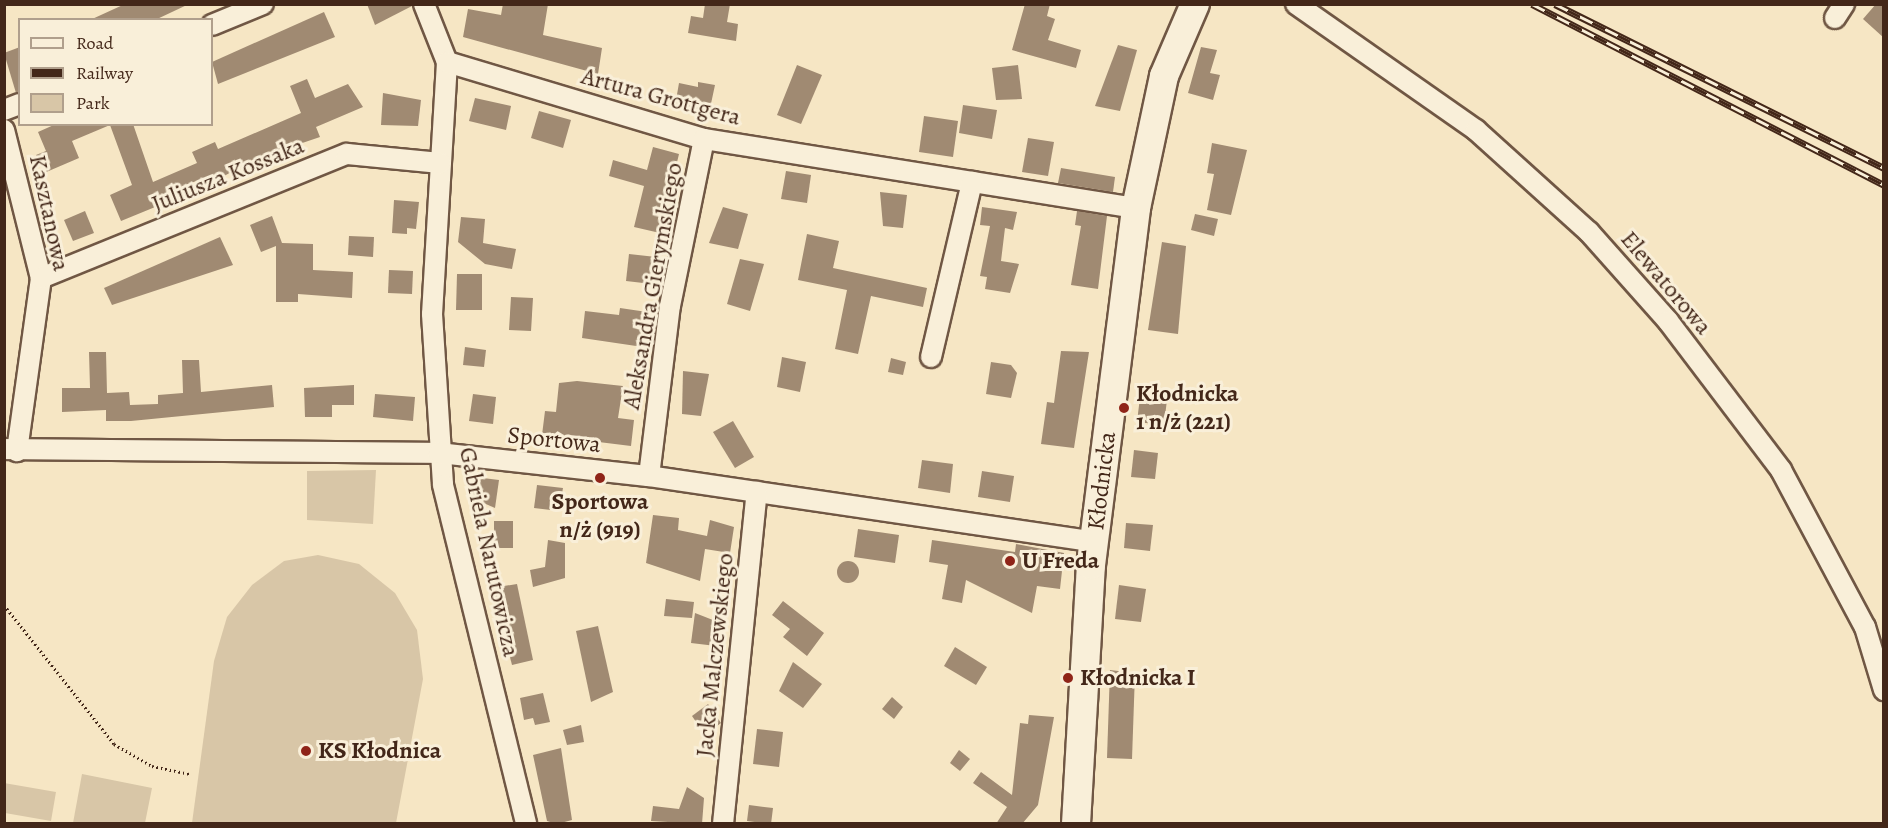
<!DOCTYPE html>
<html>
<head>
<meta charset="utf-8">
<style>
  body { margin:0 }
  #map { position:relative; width:1888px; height:828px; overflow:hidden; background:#f6e6c4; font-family:Alegreya,serif }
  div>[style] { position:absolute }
  .green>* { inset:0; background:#d8c6a7 }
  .building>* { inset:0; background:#a08a72 }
  .round { border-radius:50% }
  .path>* { height:3px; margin-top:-1.5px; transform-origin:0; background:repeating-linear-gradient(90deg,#432719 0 1.5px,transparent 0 4.5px) }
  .roads { filter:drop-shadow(2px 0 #705744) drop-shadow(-2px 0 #705744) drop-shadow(0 2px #705744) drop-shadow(0 -2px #705744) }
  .street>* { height:20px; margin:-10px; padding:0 10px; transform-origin:10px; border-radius:10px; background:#f9efd9 }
  .secondary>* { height:28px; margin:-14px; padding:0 14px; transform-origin:14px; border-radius:14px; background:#f9efd9 }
  .rail>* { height:7px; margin-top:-3.5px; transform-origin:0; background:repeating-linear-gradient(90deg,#f9efd9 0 14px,#432719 0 28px); box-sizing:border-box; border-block:2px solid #432719 }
  .dots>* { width:16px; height:16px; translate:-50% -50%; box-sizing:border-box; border:3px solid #f9efd9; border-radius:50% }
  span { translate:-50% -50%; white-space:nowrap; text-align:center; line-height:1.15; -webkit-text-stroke:6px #f9efd9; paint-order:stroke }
  .street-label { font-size:24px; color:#432719 }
  .poi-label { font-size:24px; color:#432719; font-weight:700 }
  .left { translate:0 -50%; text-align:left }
  .frame { position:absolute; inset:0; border:6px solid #432719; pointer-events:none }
  .legend { position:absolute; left:18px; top:18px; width:195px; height:108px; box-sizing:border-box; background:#f9efd9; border:2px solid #b09f8c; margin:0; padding:8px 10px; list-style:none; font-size:18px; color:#432719 }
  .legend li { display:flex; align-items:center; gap:12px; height:30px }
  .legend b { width:30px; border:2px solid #b09f8c }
</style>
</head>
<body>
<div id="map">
  <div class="green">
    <i style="clip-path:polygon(376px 470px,373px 524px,307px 520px,307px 471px)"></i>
    <i style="clip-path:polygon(318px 555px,359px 564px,395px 593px,417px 630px,423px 679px,396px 823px,192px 823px,214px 661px,227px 617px,252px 585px,284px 561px)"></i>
    <i style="clip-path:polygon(82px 774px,152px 788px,145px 823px,73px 823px)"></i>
    <i style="clip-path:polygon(4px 783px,56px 792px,51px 821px,5px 813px)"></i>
  </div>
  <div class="building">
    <i style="clip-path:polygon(125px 4px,189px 4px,155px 20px,90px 20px)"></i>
    <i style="clip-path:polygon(367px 4px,412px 4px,412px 6px,375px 25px)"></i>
    <i style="clip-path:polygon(503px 4px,548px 4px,543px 35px,602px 48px,598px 74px,463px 37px,468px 9px,501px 15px)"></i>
    <i style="clip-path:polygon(705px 4px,730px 4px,727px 22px,738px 24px,736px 41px,688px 33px,691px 16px,703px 18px)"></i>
    <i style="clip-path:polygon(1025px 4px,1050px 4px,1047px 16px,1055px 19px,1048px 40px,1081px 50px,1076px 68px,1012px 50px)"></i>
    <i style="clip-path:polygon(1876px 4px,1884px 4px,1884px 38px,1863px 19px)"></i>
    <i style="clip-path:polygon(324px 12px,335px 37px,218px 84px,212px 62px)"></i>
    <i style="clip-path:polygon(1118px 45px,1137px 50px,1120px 111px,1095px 106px)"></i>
    <i style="clip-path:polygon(20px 47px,20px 92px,16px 93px,4px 53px)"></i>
    <i style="clip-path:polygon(1201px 47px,1217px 50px,1210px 73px,1220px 75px,1213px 100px,1188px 93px)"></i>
    <i style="clip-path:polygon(797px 65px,822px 75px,801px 124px,777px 115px)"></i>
    <i style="clip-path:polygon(1018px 65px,1022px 99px,996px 100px,992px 68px)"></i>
    <i style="clip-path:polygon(307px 79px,315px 98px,348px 84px,363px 107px,316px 127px,320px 137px,258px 158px,207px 185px,204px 178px,178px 188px,182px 196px,121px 221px,110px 195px,132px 185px,110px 125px,72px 141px,79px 158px,44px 173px,36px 155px,46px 151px,38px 132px,56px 124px,133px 124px,153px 182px,197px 163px,192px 152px,215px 142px,218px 149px,301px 113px,290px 86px)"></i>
    <i style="clip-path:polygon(698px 82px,715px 85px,709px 113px,675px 106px,679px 83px,698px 87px)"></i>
    <i style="clip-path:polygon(383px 93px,421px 100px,418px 126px,381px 125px)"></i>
    <i style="clip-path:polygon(475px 98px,511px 106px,506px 130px,469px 121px)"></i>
    <i style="clip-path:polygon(963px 105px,997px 110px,992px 139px,959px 133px)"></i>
    <i style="clip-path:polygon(539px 111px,571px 120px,563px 148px,531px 138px)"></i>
    <i style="clip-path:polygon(924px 116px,958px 121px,953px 157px,919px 152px)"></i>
    <i style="clip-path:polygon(1028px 138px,1054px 142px,1048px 176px,1022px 172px)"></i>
    <i style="clip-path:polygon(1212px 143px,1247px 150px,1231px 215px,1207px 210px,1214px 174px,1207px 173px)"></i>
    <i style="clip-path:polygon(653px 147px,679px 154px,660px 233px,634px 227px,644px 186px,609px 176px,613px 160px,647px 170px)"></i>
    <i style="clip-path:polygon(1061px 168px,1115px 177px,1113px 192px,1058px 183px)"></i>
    <i style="clip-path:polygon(786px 171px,811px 175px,807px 203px,781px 199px)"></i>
    <i style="clip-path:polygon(880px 192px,907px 195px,903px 228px,883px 226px)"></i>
    <i style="clip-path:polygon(394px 200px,419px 202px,416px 229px,407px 228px,407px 234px,392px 233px)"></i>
    <i style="clip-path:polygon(723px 207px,748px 214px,738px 249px,709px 243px)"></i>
    <i style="clip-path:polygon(982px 207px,1017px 212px,1013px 230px,1005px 228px,1001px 261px,1019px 264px,1010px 293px,985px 289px,987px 277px,980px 276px,990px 226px,980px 225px)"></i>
    <i style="clip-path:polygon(85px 211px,94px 233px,73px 241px,64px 220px)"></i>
    <i style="clip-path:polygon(1077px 211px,1107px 216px,1098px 289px,1071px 285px,1081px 226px,1075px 225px)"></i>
    <i style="clip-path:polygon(1195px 214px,1218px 219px,1214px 236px,1191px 230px)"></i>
    <i style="clip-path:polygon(272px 216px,282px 243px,313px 244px,313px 270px,353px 272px,352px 298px,298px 294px,298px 302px,276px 302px,276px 246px,261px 252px,250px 225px)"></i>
    <i style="clip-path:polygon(461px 217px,485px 219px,483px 243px,516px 249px,512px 269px,485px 264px,458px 242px)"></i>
    <i style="clip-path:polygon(807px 234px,839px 241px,833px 268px,927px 288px,923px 307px,871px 296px,858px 354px,835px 349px,847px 290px,798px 280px)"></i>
    <i style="clip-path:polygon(349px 236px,374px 237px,373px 257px,348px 255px)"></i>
    <i style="clip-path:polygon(220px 237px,233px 265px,112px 305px,104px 288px)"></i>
    <i style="clip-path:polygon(1162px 242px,1186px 246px,1178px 334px,1148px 330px)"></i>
    <i style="clip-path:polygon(629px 254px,656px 257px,652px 284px,626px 281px)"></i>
    <i style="clip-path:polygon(740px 259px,764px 264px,750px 311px,727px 304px)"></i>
    <i style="clip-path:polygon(389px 270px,413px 271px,412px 294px,388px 293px)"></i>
    <i style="clip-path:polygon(457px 274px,482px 274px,482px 310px,456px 310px)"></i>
    <i style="clip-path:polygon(511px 297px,533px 298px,531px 331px,509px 330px)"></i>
    <i style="clip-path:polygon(620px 308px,647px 312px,643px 347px,582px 338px,585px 311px,619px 315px)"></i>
    <i style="clip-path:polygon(465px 347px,486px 350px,484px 367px,463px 365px)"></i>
    <i style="clip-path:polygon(1061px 351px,1089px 352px,1074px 448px,1041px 444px,1047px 402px,1054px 403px)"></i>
    <i style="clip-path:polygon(89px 352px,106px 352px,107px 393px,129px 392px,130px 405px,158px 404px,158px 395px,183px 393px,182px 360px,199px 360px,201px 392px,272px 385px,274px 407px,131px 421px,106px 421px,106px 410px,62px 412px,62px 388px,90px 388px)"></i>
    <i style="clip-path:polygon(782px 357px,806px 362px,800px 392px,777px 387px)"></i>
    <i style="clip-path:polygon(891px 358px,906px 362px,903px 375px,888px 372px)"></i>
    <i style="clip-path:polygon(991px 362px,1011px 365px,1017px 373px,1011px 398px,986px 394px)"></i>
    <i style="clip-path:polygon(683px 371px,709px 374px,701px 416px,682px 414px)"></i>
    <i style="clip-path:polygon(577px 381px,623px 386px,618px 418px,634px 420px,631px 446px,542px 435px,545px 411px,556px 412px,559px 383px)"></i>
    <i style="clip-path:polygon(354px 385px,354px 405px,332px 405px,332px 417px,305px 417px,304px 388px)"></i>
    <i style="clip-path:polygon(1141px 389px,1168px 391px,1164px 425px,1137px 422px)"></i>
    <i style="clip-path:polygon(375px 394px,415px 397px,413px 421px,373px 417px)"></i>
    <i style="clip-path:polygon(473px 394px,496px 397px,493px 424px,469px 421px)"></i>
    <i style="clip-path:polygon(733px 421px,754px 457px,735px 468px,713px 432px)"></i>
    <i style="clip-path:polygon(1134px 450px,1158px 453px,1155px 479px,1131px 477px)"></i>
    <i style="clip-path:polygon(922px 460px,953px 464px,950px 493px,918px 488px)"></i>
    <i style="clip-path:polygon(982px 471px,1014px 476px,1010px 502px,978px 497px)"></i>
    <i style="clip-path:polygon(475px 477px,499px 480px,495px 508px,472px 498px)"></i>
    <i style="clip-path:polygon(537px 485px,563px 488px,559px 511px,534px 508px)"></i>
    <i style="clip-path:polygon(653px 515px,679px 518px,678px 530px,707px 536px,710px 520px,734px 527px,730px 553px,705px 549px,700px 581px,646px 563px)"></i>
    <i style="clip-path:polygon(494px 521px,513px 521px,513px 548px,494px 548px)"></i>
    <i style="clip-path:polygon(1126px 523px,1153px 525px,1150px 551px,1124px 548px)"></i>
    <i style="clip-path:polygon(858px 529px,899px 535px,895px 563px,854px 557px)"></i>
    <i style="clip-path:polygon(548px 540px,565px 543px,565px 578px,533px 587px,530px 570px,545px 567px)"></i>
    <i style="clip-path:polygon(932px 540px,1015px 552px,1016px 544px,1064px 553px,1060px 589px,1037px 586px,1032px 613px,966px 580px,962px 603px,942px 599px,948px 565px,929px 562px)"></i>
    <i class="round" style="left:837px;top:561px;width:22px;height:22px"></i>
    <i style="clip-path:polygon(517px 584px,533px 660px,512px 665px,492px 588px)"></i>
    <i style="clip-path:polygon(1119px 585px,1146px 589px,1141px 622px,1115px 619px)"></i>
    <i style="clip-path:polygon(666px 599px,694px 602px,692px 618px,664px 616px)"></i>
    <i style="clip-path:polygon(783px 601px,824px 633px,807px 656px,783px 637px,790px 629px,772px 615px)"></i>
    <i style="clip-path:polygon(695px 613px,718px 622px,716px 646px,691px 643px)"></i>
    <i style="clip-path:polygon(598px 626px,613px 692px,591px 702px,576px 631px)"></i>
    <i style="clip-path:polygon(955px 647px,987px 667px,976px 685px,944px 666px)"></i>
    <i style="clip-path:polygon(793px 662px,822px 684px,803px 708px,779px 691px)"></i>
    <i style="clip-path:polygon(1110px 670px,1135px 673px,1132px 759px,1107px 758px)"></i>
    <i style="clip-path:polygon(543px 693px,550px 722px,535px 725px,533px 718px,524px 720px,520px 698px)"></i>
    <i style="clip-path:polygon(892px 697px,903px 707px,894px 719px,882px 709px)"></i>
    <i style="clip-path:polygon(708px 704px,721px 723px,705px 735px,692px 716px)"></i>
    <i style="clip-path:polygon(1029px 715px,1054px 717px,1038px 805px,1022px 824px,996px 824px,1007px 807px,973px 783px,981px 772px,1012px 795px,1020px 723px,1028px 724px)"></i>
    <i style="clip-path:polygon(581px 725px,584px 742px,567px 745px,563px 730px)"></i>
    <i style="clip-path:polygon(757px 729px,783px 732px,779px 767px,753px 764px)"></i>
    <i style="clip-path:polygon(561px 748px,572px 820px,557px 824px,547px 821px,533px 755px)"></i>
    <i style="clip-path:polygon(959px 750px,970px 759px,960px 771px,950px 763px)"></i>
    <i style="clip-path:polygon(687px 787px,704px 798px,702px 824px,651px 821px,653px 806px,679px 809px)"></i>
    <i style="clip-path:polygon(749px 805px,773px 808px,771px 824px,747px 821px)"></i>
  </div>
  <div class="path">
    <i style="left:4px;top:605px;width:177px;rotate:51.6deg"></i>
    <i style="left:114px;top:744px;width:44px;rotate:30.1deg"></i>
    <i style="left:152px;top:766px;width:38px;rotate:12deg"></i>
  </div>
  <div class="roads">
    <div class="street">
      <i style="left:424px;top:4px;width:62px;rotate:68.4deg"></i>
      <i style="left:447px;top:62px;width:252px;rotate:93.4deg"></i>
      <i style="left:432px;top:314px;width:171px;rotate:86.3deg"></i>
      <i style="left:443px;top:485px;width:349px;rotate:76.2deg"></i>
      <i style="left:1296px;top:4px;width:220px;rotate:35deg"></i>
      <i style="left:1476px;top:130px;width:152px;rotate:42.1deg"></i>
      <i style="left:1589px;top:232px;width:119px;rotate:48.4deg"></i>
      <i style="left:1668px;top:321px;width:187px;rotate:52.8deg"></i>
      <i style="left:1781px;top:470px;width:178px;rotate:61.9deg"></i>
      <i style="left:1865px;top:627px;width:66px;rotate:73.2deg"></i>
      <i style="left:1835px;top:18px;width:17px;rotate:-57deg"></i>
      <i style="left:212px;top:25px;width:55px;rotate:-22.4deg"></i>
      <i style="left:447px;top:62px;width:268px;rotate:16.7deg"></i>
      <i style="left:704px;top:139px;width:437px;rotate:9.1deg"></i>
      <i style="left:4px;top:110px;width:17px;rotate:-21deg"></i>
      <i style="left:4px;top:130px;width:153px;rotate:76deg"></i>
      <i style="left:41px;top:278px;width:175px;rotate:97.9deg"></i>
      <i style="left:41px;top:278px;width:330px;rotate:-22.1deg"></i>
      <i style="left:347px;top:154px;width:94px;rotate:5.5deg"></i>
      <i style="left:931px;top:357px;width:180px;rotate:-76.8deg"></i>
      <i style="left:4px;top:449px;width:435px;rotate:0.5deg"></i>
      <i style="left:439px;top:453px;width:211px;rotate:6.3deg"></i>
      <i style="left:649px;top:476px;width:450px;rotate:8.4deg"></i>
      <i style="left:649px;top:476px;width:171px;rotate:-83deg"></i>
      <i style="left:670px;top:306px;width:170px;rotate:-78.5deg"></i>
      <i style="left:723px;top:824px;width:334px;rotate:-84.2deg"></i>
    </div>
    <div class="secondary">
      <i style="left:1076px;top:824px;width:259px;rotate:-86.7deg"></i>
      <i style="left:1091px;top:565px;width:360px;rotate:-82.8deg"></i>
      <i style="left:1136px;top:208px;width:135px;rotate:-78deg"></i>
      <i style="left:1164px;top:76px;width:78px;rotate:-66.7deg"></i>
    </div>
  </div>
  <div class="rail">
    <i style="left:1532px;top:4px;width:396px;rotate:27.2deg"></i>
    <i style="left:1555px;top:4px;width:368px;rotate:26.5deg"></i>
  </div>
  <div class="dots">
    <i style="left:1124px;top:408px;background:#8f2418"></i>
    <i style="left:600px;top:478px;background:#8f2418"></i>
    <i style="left:1010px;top:561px;background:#8f2418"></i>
    <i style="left:1068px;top:678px;background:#8f2418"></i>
    <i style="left:306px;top:751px;background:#8f2418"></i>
  </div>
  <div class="street-label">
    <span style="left:661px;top:97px;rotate:15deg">Artura Grottgera</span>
    <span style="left:228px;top:175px;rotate:-22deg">Juliusza Kossaka</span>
    <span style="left:49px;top:213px;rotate:78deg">Kasztanowa</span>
    <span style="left:1666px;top:283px;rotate:50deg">Elewatorowa</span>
    <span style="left:653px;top:286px;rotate:-80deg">Aleksandra Gierymskiego</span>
    <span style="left:554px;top:440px;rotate:6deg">Sportowa</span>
    <span style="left:1102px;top:481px;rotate:-83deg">Kłodnicka</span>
    <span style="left:489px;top:552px;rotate:78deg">Gabriela Narutowicza</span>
    <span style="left:715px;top:655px;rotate:-84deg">Jacka Malczewskiego</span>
  </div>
  <div class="poi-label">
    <span class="left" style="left:1136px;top:408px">Kłodnicka<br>1 n/ż (221)</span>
    <span style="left:600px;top:516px">Sportowa<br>n/ż (919)</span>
    <span class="left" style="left:1022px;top:561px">U Freda</span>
    <span class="left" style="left:1080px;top:678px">Kłodnicka I</span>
    <span class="left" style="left:318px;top:751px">KS Kłodnica</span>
  </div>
  <div class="frame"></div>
  <ul class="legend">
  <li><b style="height:8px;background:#f9efd9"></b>Road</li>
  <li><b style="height:8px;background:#432719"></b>Railway</li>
  <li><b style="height:16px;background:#d8c6a7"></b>Park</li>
  </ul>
</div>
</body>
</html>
